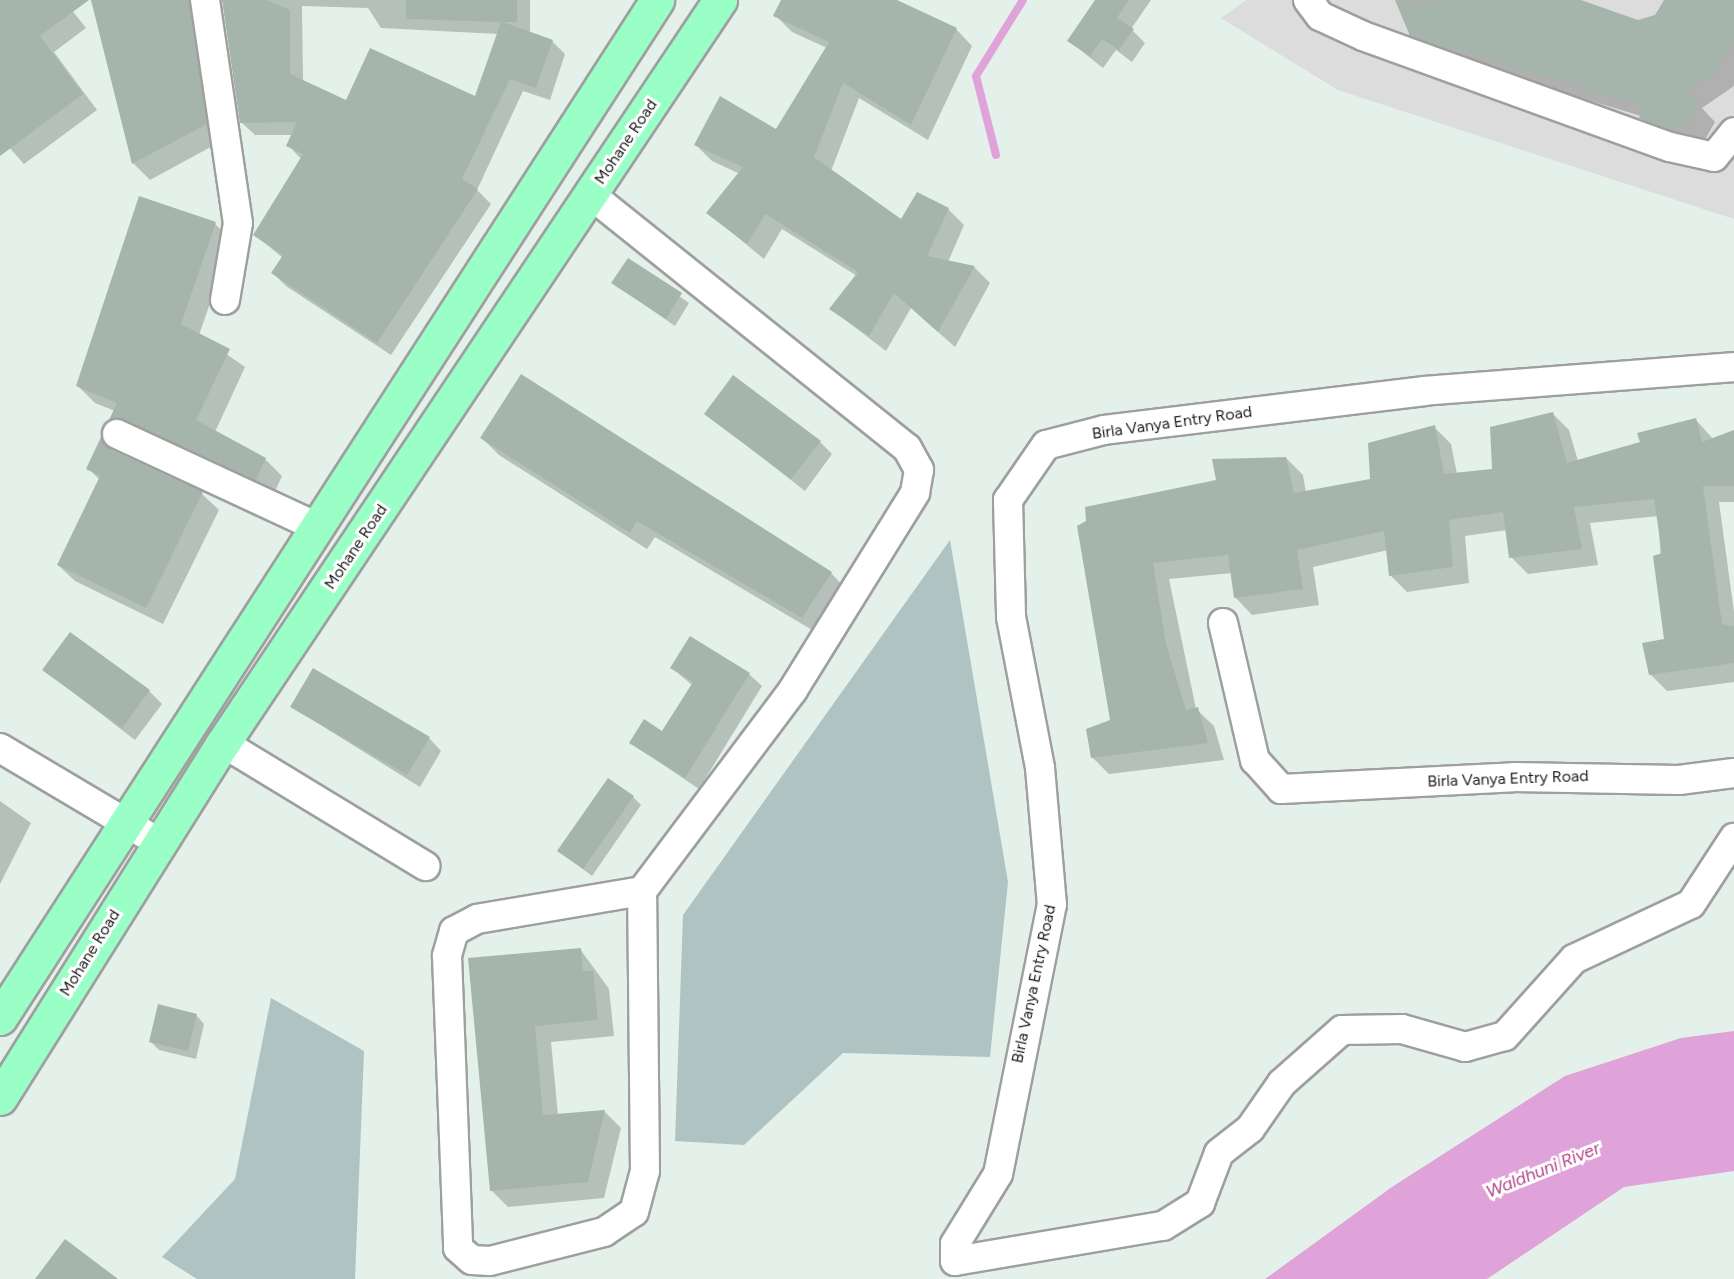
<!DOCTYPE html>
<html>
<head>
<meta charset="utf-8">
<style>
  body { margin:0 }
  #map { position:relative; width:1734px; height:1279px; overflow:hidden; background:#e4f0ea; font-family:Figtree,sans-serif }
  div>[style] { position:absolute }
  .residential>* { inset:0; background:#dbdcdb }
  .construction>* { inset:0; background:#afc4c2 }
  .water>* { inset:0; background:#dfa3d9 }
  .shadow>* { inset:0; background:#0003 }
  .stream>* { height:8px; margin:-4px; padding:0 4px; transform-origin:4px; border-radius:4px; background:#dfa3d9 }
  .building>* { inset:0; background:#a6b5ab }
  .roads { filter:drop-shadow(2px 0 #9f9f9f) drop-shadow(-2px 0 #9f9f9f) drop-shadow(0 2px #9f9f9f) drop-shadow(0 -2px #9f9f9f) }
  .minor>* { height:28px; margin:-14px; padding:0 14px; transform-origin:14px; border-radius:14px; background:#fff }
  .major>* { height:33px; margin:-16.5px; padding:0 16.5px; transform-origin:16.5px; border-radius:16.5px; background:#9affc6 }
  span { translate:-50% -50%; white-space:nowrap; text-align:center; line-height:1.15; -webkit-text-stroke:6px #fff; paint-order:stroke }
  .street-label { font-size:16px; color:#1e1e1e }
  .water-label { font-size:18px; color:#b1478b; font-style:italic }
</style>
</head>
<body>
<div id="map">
  <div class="residential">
    <i style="clip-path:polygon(1246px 0,1734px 0,1734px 219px,1338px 90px,1221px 18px)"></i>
  </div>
  <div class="construction">
    <i style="clip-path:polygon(950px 540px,1008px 882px,990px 1057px,843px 1053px,744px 1145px,675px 1141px,683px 915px)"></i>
    <i style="clip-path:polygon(271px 998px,364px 1051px,355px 1279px,197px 1279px,162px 1257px,235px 1179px)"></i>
  </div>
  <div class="water">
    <i style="clip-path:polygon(1734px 1031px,1734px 1171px,1624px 1187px,1487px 1279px,1265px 1279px,1392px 1187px,1565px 1076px,1681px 1038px)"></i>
  </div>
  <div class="shadow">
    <i style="clip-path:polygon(0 0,64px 0,86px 28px,54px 52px,97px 110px,24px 164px,0 137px)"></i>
    <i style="clip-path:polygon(93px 0,187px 0,218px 143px,150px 180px,133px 163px)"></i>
    <i style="clip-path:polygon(evenodd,223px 0,530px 0,530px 33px,552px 41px,565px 54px,550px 100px,523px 91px,477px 190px,491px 204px,391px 355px,286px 286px,273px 273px,283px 258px,255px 235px,301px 159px,288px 145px,292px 135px,255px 135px,241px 122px,223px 0,302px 6px,368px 8px,381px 28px,498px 34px,476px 98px,346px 102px,303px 81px,302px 6px)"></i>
    <i style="clip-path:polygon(782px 0,893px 0,956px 29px,972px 46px,928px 140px,859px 98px,831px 171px,901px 222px,948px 209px,964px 225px,948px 262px,974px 267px,990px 283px,955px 347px,911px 308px,886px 351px,831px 309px,857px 276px,782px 229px,764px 259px,708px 213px,740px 174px,712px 161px,696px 145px,776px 131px,827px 48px,792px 32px,775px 15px)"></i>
    <i style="clip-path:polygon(1097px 0,1151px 0,1131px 29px,1145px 43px,1132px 62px,1116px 50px,1103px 68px,1069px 41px)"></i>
    <i style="clip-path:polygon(1397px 0,1566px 0,1638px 21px,1656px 17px,1667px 0,1734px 0,1734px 86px,1702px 108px,1715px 122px,1703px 143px,1657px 135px,1641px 116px,1429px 52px,1412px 35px)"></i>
    <i style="clip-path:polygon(215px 224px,232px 240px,199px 335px,245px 367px,215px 432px,265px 459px,282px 476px,273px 496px,127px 436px,111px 420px,115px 411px,95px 403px,78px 386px)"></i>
    <i style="clip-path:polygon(628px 260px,689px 303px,675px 326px,613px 283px)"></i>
    <i style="clip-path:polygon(1552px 413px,1569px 430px,1578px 461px,1642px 443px,1696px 420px,1713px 439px,1734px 432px,1734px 502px,1719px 502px,1734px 612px,1734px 682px,1667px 691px,1650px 674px,1666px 640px,1658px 516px,1590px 523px,1598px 565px,1528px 574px,1511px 557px,1507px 530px,1465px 536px,1469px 583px,1407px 592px,1391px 576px,1388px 550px,1313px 567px,1319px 605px,1252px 615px,1236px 598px,1232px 573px,1169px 579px,1196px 709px,1214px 726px,1224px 760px,1109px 774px,1092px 757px,1112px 721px,1079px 527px,1286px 458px,1303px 475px,1306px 493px,1371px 480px,1434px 427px,1451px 444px,1457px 474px,1493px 470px)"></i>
    <i style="clip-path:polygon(706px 414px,820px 442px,832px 454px,805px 491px)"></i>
    <i style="clip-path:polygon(482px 438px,831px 573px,847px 590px,819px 634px,655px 537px,647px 549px,499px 455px)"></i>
    <i style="clip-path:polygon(101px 439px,115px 453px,202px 494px,219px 510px,163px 624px,75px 581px,58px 565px,100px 480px,88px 468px)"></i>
    <i style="clip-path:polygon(672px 668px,749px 674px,762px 686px,699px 789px,631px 743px,663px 733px,692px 685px)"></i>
    <i style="clip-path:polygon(44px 670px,149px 691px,162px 704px,135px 740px)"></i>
    <i style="clip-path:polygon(292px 707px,429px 738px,441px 751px,420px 787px)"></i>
    <i style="clip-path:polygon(633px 797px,641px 805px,592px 876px,559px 851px)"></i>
    <i style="clip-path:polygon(0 801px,31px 823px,0 884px)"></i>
    <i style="clip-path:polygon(580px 949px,609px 989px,614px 1036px,551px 1042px,558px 1115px,604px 1111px,621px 1128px,604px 1198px,508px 1207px,491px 1190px,470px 959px)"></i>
    <i style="clip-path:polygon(196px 1015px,204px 1024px,196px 1059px,159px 1050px,151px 1042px)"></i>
  </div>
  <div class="stream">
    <i style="left:996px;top:155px;width:81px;rotate:-104.2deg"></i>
    <i style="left:976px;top:76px;width:89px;rotate:-58.3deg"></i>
  </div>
  <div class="building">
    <i style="clip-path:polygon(0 0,89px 0,40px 36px,83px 94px,0 156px)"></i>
    <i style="clip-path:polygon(91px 0,189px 0,207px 124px,132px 164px)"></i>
    <i style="clip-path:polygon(222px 0,267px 0,290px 10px,290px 74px,346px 100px,370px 48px,475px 96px,501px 22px,406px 19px,406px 0,517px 0,517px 22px,503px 22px,553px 40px,536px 88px,510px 79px,462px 179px,478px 189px,377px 343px,271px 273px,283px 255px,253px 235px,303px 154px,286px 146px,297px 122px,240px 123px)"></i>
    <i style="clip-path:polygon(781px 0,897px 0,957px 28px,911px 125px,843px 83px,814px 157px,901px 219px,917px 192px,949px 208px,927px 256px,975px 266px,938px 332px,894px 293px,869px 336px,829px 309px,858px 272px,765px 214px,747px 244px,706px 213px,743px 167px,694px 145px,720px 96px,776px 129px,829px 42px,773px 16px)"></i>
    <i style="clip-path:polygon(1095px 0,1129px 0,1117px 18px,1134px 29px,1119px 50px,1102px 39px,1090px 56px,1067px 41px)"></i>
    <i style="clip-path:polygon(1395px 0,1431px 4px,1432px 0,1581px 0,1638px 20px,1655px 15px,1664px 0,1734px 0,1734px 43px,1714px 74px,1685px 92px,1699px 104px,1686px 127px,1668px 129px,1639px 118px,1643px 106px,1410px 36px)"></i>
    <i style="clip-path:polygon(139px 196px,216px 222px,181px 324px,230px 349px,196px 420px,266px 458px,256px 480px,124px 419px,109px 420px,117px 403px,76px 386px)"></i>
    <i style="clip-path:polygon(628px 258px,682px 293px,666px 319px,611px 283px)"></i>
    <i style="clip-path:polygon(521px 374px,832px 572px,802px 618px,637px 521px,630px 533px,480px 438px)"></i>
    <i style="clip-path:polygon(733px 375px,821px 441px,791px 479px,704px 414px)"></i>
    <i style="clip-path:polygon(1553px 412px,1567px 463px,1640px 442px,1637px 433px,1696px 418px,1702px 442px,1734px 430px,1734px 486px,1703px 486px,1722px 624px,1734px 626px,1734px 663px,1649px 675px,1642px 643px,1664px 639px,1653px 556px,1662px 553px,1654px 499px,1574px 507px,1582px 549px,1509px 558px,1503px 512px,1449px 520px,1453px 567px,1389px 576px,1384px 531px,1297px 550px,1303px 589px,1234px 598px,1228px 555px,1153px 563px,1166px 644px,1186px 710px,1198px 707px,1208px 743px,1091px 758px,1086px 729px,1110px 720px,1077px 526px,1086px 521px,1085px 507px,1216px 480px,1212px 459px,1286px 457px,1294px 493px,1370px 479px,1368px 443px,1435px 425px,1444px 474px,1492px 469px,1490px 427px)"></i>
    <i style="clip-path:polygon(101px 437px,110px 449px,203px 492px,146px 608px,57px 565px,100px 476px,86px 469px)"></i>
    <i style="clip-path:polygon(70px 632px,150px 690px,122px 728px,42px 670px)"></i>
    <i style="clip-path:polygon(690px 636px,750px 673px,685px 778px,629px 743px,644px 719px,662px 731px,693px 682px,670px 668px)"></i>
    <i style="clip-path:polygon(313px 668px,430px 737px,407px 775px,290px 707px)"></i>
    <i style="clip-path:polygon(608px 778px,634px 796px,583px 869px,557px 851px)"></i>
    <i style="clip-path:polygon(581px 948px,583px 971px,593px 971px,598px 1020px,535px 1026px,543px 1115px,605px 1110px,588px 1182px,490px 1191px,468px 958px)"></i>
    <i style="clip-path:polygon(158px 1004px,197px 1014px,188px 1051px,149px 1042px)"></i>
    <i style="clip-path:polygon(65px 1239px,118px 1279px,35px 1279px)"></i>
  </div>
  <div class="roads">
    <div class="minor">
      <i style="left:205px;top:0;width:225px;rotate:81.6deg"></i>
      <i style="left:238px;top:223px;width:78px;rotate:99.6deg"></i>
      <i style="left:1308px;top:0;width:20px;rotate:53deg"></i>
      <i style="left:1320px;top:16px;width:47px;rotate:24.9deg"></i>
      <i style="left:1363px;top:36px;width:326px;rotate:19.9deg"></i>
      <i style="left:1670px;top:147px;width:45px;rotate:12.8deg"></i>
      <i style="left:1714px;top:157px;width:32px;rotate:-51deg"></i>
      <i style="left:591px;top:195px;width:405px;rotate:38.7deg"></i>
      <i style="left:907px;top:448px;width:25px;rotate:61deg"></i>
      <i style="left:919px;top:470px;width:23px;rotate:100deg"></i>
      <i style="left:915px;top:493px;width:232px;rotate:121.8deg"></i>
      <i style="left:793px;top:690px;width:251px;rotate:126.9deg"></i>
      <i style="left:642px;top:891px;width:167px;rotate:170.4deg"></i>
      <i style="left:477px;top:919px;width:26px;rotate:152deg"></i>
      <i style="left:454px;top:931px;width:26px;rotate:106deg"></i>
      <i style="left:447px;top:956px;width:292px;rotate:87.8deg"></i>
      <i style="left:458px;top:1248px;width:18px;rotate:41deg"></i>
      <i style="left:472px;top:1260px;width:18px;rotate:3deg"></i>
      <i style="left:490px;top:1261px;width:118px;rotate:-14.3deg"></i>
      <i style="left:604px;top:1232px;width:36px;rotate:-34deg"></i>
      <i style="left:634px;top:1212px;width:42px;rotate:-75deg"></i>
      <i style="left:645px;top:1171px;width:280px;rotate:-90.6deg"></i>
      <i style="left:1734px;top:367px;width:310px;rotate:175.6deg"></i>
      <i style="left:1425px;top:391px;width:323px;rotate:173.1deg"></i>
      <i style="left:1104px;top:430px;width:60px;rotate:165.5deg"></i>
      <i style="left:1046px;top:445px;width:67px;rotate:124.6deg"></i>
      <i style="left:1008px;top:500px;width:117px;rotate:88.5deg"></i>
      <i style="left:1011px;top:617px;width:154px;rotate:79.1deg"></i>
      <i style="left:1040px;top:768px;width:137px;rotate:85deg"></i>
      <i style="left:1052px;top:904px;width:275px;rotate:101.3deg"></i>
      <i style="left:998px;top:1174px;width:82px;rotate:121.6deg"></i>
      <i style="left:955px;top:1244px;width:17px;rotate:90deg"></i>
      <i style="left:955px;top:1261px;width:211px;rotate:-9.6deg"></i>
      <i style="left:1163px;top:1226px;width:44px;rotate:-31.9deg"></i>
      <i style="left:1200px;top:1203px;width:53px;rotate:-69.2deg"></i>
      <i style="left:1219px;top:1153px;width:39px;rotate:-38deg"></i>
      <i style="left:1250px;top:1129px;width:56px;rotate:-55.2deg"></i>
      <i style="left:1282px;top:1083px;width:80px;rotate:-41.5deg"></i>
      <i style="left:1342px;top:1030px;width:60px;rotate:-1deg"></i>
      <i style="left:1402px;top:1029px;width:66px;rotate:15.9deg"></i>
      <i style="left:1465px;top:1047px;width:41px;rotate:-15.4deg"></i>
      <i style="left:1505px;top:1036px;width:103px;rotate:-48.1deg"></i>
      <i style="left:1574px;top:959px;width:129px;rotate:-25.2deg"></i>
      <i style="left:1691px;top:904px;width:79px;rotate:-56.9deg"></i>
      <i style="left:117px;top:434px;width:221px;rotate:24.9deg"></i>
      <i style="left:1223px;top:623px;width:141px;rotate:76.9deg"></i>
      <i style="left:1255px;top:760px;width:39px;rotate:48deg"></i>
      <i style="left:1281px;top:789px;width:233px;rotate:-2.9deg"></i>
      <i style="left:1514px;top:777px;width:165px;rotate:1deg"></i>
      <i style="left:1679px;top:780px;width:55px;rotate:-7.3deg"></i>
      <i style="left:223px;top:743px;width:237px;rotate:31.3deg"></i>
      <i style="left:0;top:748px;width:186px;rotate:30.7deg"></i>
    </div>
    <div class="major">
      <i style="left:0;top:1018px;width:1212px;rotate:-57.16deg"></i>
      <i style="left:0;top:1098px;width:419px;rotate:-57.9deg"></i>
      <i style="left:223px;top:743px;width:894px;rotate:-56.22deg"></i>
    </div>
  </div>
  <div class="street-label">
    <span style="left:626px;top:142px;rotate:-56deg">Mohane Road</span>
    <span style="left:1172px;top:423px;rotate:-8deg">Birla Vanya Entry Road</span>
    <span style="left:356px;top:547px;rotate:-56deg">Mohane Road</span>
    <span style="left:1508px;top:779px;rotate:-2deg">Birla Vanya Entry Road</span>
    <span style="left:90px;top:953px;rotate:-58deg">Mohane Road</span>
    <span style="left:1034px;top:984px;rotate:-78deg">Birla Vanya Entry Road</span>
  </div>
  <div class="water-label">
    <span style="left:1543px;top:1170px;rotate:-22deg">Waldhuni River</span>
  </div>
</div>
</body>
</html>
